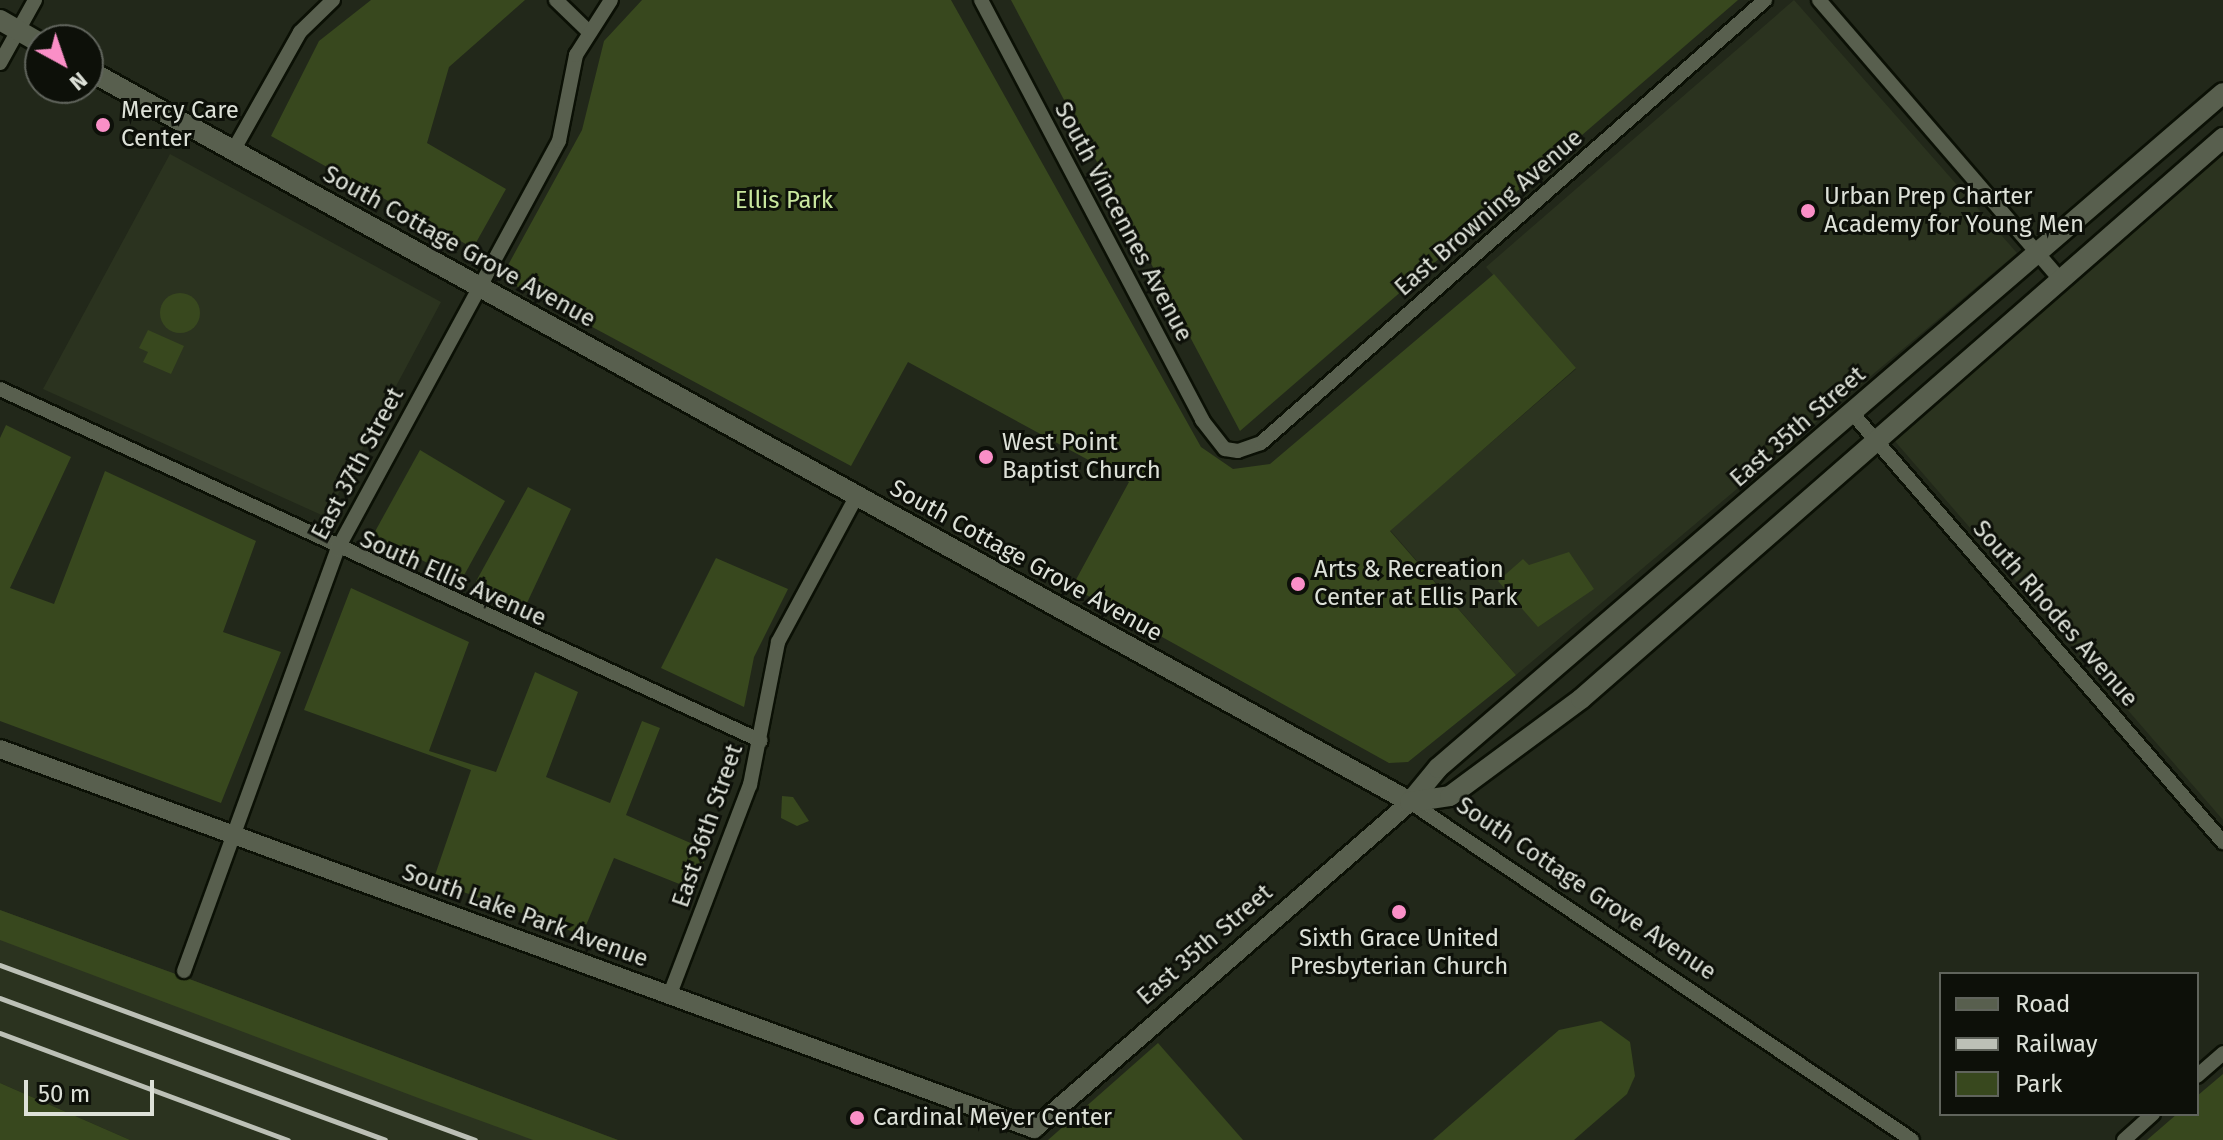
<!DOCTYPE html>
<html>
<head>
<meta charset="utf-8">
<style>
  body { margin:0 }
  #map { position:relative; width:2223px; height:1140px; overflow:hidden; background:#22281a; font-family:"Fira Sans",sans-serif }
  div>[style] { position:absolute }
  .built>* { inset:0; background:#2b331f }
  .green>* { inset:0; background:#38481e }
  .round { border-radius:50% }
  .roads { filter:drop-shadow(2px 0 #0b1005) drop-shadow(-2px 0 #0b1005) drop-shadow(0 2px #0b1005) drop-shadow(0 -2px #0b1005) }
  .minor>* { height:14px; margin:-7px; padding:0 7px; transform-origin:7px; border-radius:7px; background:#585f4e }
  .tertiary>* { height:18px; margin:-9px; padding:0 9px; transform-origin:9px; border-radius:9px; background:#585f4e }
  .secondary>* { height:20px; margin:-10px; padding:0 10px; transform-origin:10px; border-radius:10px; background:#585f4e }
  .rail>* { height:5px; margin:-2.5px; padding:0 2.5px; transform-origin:2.5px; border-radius:2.5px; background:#bcc0b6 }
  .dots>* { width:22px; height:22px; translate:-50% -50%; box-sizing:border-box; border:4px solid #0d1009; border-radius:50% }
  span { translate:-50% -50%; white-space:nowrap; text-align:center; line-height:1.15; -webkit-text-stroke:6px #0d1009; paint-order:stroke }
  .poi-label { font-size:24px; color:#dde1d8 }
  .left { translate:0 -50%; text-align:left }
  .park-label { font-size:24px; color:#c9e79e }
  .street-label { font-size:24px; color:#dde1d8 }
  .legend { position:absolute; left:1939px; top:972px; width:260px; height:144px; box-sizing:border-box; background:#0d1009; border:2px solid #60645c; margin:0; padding:10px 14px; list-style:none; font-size:24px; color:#dde1d8 }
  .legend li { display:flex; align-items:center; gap:16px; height:40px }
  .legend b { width:40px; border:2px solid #60645c }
  .north { position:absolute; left:24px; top:24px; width:80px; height:80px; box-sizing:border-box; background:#0d1009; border:2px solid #60645c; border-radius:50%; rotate:140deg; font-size:22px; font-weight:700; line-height:32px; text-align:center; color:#dde1d8 }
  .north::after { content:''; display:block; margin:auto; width:28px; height:36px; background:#fa8fc7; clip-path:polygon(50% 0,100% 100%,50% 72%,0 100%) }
  .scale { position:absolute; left:24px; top:1080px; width:130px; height:36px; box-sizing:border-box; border:4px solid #dde1d8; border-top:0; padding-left:10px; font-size:24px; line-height:28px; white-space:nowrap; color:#dde1d8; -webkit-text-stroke:6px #0d1009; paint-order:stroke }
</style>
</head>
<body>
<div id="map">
  <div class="built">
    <i style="clip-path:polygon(1794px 0,2017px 253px,1516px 675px,1390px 530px,1576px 369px,1486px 267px)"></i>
    <i style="clip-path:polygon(170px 154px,441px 302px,326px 517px,43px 389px)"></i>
    <i style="clip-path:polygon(2223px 155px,2223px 820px,1893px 439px)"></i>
    <i style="clip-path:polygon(0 910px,192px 980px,618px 1140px,130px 1140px,0 1083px)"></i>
  </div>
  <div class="green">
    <i style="clip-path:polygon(371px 0,525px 0,449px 67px,427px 143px,506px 189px,473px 248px,271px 136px,319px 41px)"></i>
    <i style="clip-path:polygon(642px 0,951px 0,1201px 447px,1233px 469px,1270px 464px,1494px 274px,1576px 368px,1390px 531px,1516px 675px,1408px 762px,1389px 763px,1072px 587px,1129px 482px,908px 362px,851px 466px,501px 278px,582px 130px,604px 41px)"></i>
    <i style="clip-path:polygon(1011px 0,1738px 0,1240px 431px)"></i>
    <i class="round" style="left:160px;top:293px;width:40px;height:40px"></i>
    <i style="clip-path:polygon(148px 330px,184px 346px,171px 374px,143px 362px,148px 352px,139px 348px)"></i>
    <i style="clip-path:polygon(6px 425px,71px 457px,10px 588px,54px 604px,105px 471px,256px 541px,223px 632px,281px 652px,221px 803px,0 721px,0 438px)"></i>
    <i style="clip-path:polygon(420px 450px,505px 501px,462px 579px,372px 537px)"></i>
    <i style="clip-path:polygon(528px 487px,571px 509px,526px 605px,474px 585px)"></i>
    <i style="clip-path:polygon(1569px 552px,1594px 589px,1538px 627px,1498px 581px,1523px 559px,1529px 565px)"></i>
    <i style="clip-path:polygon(716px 558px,788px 589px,754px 657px,744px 707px,661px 668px)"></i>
    <i style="clip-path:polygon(351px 588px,469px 642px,429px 751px,496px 772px,535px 672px,578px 692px,546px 777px,610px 803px,642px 721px,660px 728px,626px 815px,709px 851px,692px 889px,614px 858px,582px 935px,433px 881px,471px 770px,304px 710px)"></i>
    <i style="clip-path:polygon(782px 796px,793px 797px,809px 821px,797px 826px,781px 818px)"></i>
    <i style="clip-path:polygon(0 910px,192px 980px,618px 1140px,533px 1140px,429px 1102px,0 940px)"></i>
    <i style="clip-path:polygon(1601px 1021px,1630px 1042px,1635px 1076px,1627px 1094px,1574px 1140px,1433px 1140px,1559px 1030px)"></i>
    <i style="clip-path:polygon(1158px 1043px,1243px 1140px,1048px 1140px)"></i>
    <i style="clip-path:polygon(2223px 1074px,2223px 1140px,2147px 1140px,2177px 1114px,2197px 1114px,2197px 1096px)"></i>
    <i style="clip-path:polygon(0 1083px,130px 1140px,0 1140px)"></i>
  </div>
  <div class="roads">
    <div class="minor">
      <i style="left:556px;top:0;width:43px;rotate:44.1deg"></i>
      <i style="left:981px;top:0;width:475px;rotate:62.2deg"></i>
      <i style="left:1202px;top:420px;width:37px;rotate:52deg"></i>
      <i style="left:1225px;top:449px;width:13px;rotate:9deg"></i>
      <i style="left:1238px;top:451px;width:24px;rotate:-19deg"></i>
      <i style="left:1261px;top:443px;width:671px;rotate:-41.31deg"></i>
      <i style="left:1819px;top:0;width:369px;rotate:49.2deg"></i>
      <i style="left:0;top:63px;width:72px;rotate:-60.9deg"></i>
      <i style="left:233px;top:151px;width:137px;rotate:-60.6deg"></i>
      <i style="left:300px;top:32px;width:46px;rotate:-44.1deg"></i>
      <i style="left:0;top:389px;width:838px;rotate:24.82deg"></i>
      <i style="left:1853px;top:414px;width:566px;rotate:49.16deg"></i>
      <i style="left:1410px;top:802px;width:605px;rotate:33.95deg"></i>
      <i style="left:184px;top:971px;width:448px;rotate:-70deg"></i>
      <i style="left:337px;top:550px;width:465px;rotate:-61.5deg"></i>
      <i style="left:559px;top:141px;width:88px;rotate:-78.8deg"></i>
      <i style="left:576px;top:55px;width:65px;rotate:-57.5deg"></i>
      <i style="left:670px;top:994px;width:224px;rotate:-69.1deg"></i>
      <i style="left:750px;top:785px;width:146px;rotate:-78.9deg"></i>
      <i style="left:778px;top:642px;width:165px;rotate:-61.7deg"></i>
      <i style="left:2197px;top:1076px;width:35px;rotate:-41deg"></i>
      <i style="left:2124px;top:1140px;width:39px;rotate:-42deg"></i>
    </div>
    <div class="tertiary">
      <i style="left:0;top:749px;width:1102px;rotate:20.18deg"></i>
      <i style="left:1034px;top:1129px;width:498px;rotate:-41deg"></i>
    </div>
    <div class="secondary">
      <i style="left:0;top:20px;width:46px;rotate:29.9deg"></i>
      <i style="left:88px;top:70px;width:1511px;rotate:28.97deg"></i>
      <i style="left:1410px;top:802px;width:44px;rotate:-50.5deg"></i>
      <i style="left:1438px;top:768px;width:1035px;rotate:-40.69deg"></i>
      <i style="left:1410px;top:802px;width:40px;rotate:-8.5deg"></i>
      <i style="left:1450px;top:796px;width:163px;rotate:-36.5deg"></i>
      <i style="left:1581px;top:699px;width:853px;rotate:-41.15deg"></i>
    </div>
  </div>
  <div class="rail">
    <i style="left:0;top:965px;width:506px;rotate:20.22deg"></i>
    <i style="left:0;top:998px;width:410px;rotate:20.2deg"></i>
    <i style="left:0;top:1033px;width:307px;rotate:20.4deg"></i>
  </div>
  <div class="dots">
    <i style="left:103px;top:125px;background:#fa8fc7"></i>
    <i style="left:1808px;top:211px;background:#fa8fc7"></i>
    <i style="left:986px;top:457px;background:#fa8fc7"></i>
    <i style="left:1298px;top:584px;background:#fa8fc7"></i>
    <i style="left:1399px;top:912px;background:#fa8fc7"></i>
    <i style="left:857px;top:1118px;background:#fa8fc7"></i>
  </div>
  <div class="poi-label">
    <span class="left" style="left:121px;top:125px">Mercy Care<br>Center</span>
    <span class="left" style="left:1824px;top:211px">Urban Prep Charter<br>Academy for Young Men</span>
    <span class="left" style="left:1002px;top:457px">West Point<br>Baptist Church</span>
    <span class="left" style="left:1314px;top:584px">Arts &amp; Recreation<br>Center at Ellis Park</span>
    <span style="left:1399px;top:953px">Sixth Grace United<br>Presbyterian Church</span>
    <span class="left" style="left:873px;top:1118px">Cardinal Meyer Center</span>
  </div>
  <div class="park-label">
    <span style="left:784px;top:201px">Ellis Park</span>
  </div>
  <div class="street-label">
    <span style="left:1489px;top:213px;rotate:-41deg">East Browning Avenue</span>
    <span style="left:1123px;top:222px;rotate:62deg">South Vincennes Avenue</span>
    <span style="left:459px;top:247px;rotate:29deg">South Cottage Grove Avenue</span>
    <span style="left:1798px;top:427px;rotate:-41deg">East 35th Street</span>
    <span style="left:358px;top:464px;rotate:-62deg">East 37th Street</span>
    <span style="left:1026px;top:561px;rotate:29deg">South Cottage Grove Avenue</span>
    <span style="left:453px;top:579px;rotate:24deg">South Ellis Avenue</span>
    <span style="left:2055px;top:614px;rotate:49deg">South Rhodes Avenue</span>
    <span style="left:708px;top:826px;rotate:-71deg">East 36th Street</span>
    <span style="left:1586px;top:889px;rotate:34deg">South Cottage Grove Avenue</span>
    <span style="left:525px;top:916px;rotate:20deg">South Lake Park Avenue</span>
    <span style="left:1205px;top:945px;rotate:-41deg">East 35th Street</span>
  </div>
  <ul class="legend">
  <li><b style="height:10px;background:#585f4e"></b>Road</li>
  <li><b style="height:10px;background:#bcc0b6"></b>Railway</li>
  <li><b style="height:22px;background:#38481e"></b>Park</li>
  </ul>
  <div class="north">N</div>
  <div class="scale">50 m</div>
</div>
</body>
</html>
